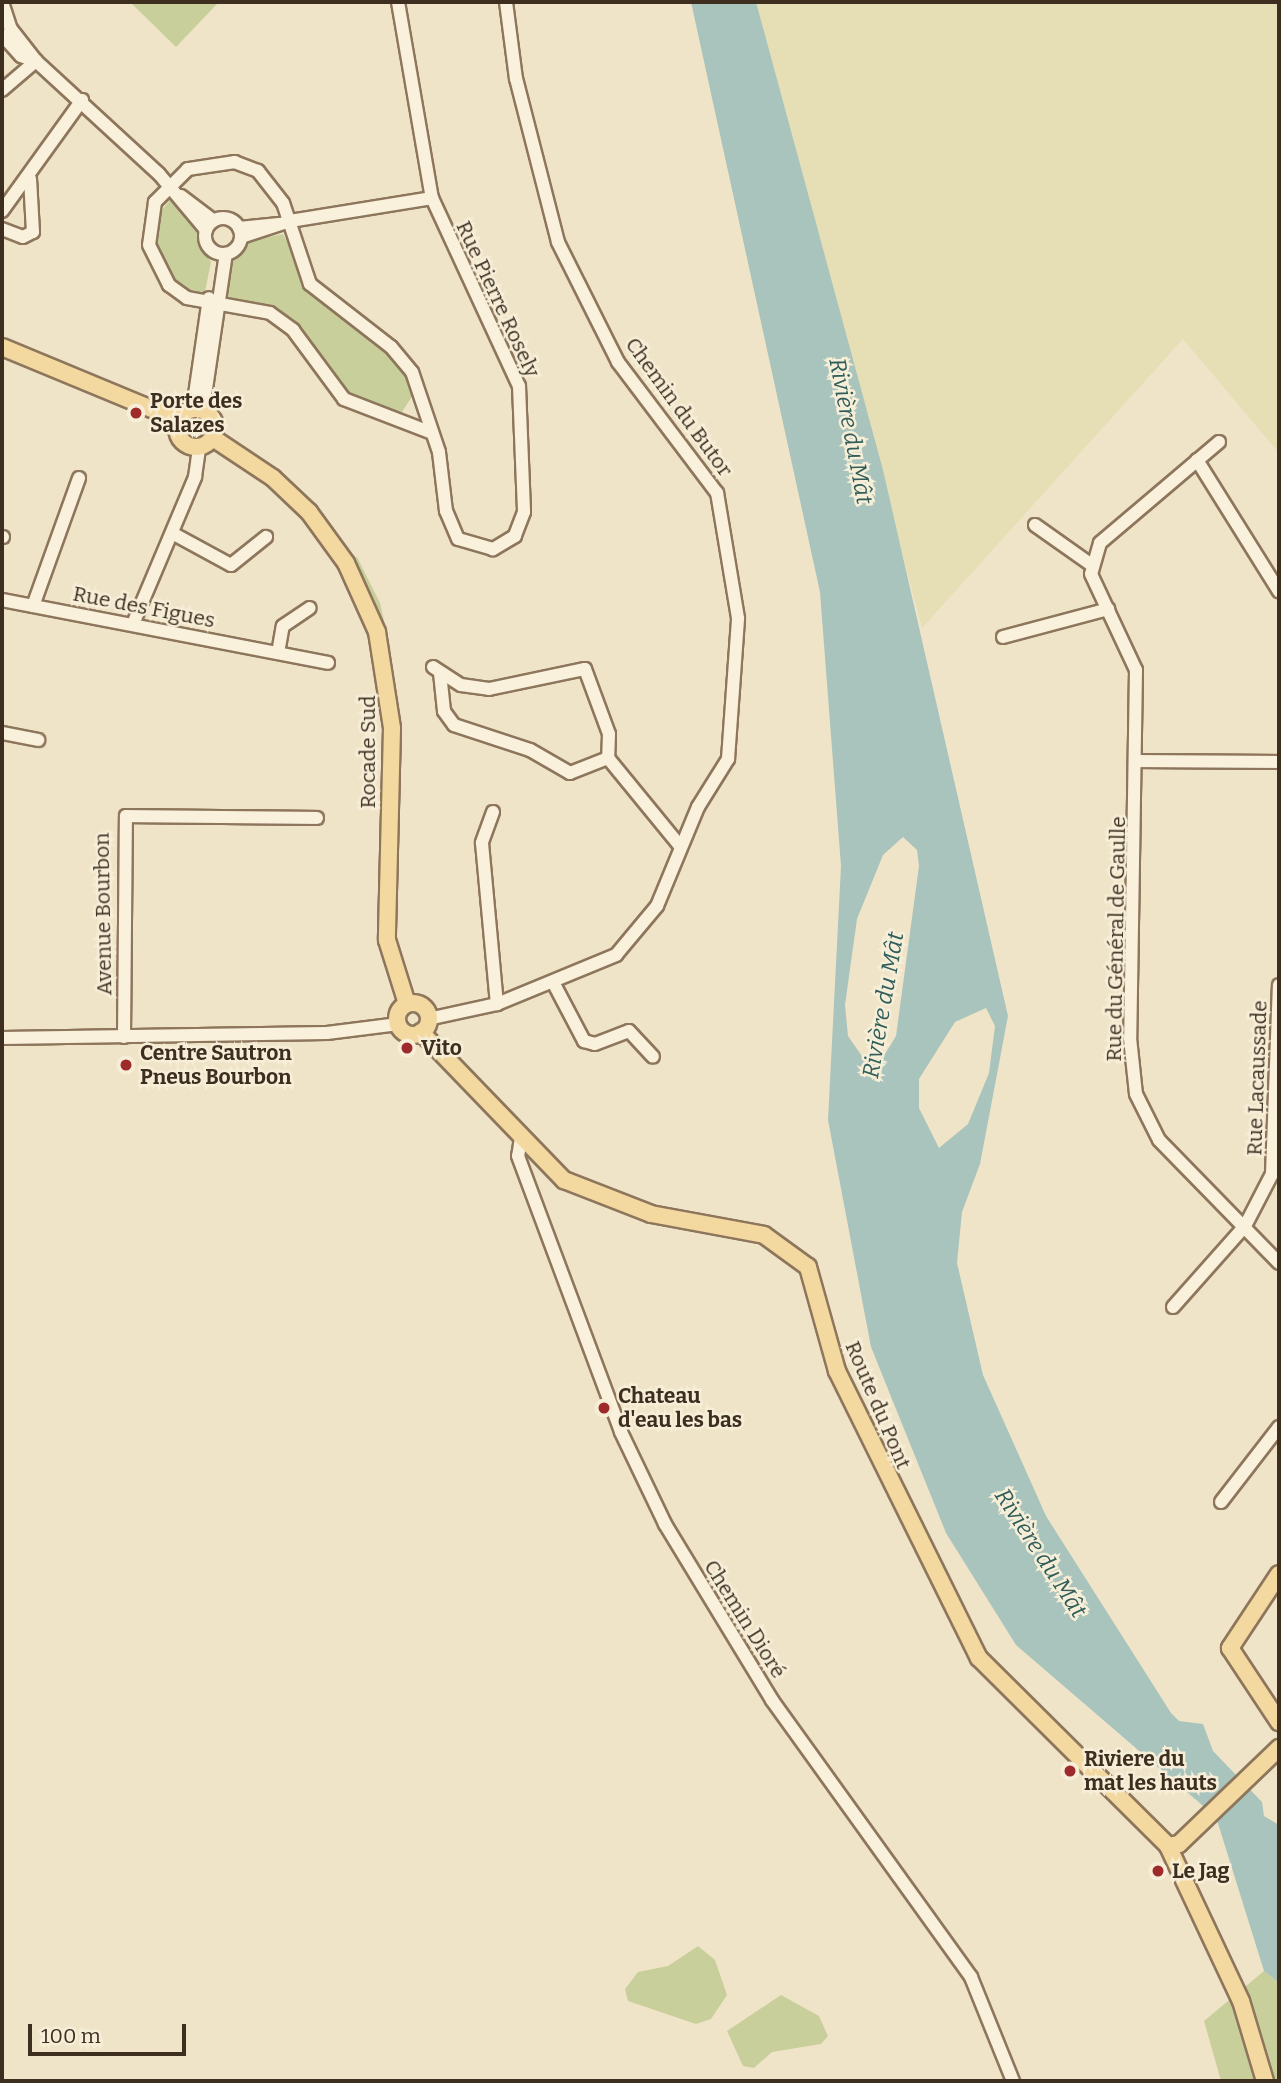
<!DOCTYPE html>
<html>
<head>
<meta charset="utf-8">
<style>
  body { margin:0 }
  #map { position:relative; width:1281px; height:2083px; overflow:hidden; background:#f0e4c8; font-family:Bitter,serif }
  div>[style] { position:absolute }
  .farmland>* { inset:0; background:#e6deb5 }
  .green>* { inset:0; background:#c9cf9b }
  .water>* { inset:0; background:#a9c4bc }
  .roads { filter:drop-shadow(2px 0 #8d765c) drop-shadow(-2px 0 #8d765c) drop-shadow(0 2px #8d765c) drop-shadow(0 -2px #8d765c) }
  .minor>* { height:12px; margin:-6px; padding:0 6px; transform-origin:6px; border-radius:6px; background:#faf1dc }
  .minor>.ring { margin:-6px; padding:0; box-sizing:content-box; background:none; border:12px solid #faf1dc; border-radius:50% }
  .major>* { height:16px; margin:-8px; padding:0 8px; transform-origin:8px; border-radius:8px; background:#f3d9a0 }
  .major>.ring { margin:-8px; padding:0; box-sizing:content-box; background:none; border:16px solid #f3d9a0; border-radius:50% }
  .dots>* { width:19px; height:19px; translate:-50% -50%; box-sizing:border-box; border:4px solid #f7eed8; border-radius:50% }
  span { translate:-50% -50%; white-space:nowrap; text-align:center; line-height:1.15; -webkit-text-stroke:5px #f7eed8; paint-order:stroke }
  .street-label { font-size:21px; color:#3d2e20 }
  .poi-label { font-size:21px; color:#3d2e20; font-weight:700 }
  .left { translate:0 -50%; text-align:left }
  .water-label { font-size:23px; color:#2f5d5a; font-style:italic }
  .frame { position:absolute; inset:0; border:4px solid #3d2e20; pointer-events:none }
  .scale { position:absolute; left:28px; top:2024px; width:158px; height:32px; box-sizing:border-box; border:4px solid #3d2e20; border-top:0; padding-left:9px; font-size:21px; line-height:24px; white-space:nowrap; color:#3d2e20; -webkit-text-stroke:5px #f7eed8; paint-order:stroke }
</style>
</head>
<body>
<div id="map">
  <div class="farmland">
    <i style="clip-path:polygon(756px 2px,1279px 2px,1279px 453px,1183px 339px,922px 628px)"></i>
  </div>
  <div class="green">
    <i style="clip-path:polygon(130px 2px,219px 2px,176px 47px)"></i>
    <i style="clip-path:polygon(171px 199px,199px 228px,198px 243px,211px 262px,204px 297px,175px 283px,154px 245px,157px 216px)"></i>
    <i style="clip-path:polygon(283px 234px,312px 293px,391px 350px,412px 383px,413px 395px,402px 412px,354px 400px,340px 389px,287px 319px,225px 304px,227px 263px,246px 242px)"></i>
    <i style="clip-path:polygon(357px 557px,380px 603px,391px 651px,353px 559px)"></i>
    <i style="clip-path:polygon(698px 1946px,715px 1960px,727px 1995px,711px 2019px,696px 2024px,628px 2001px,625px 1989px,638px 1972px,668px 1966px)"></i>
    <i style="clip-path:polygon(1264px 1971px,1279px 1983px,1279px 2081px,1221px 2081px,1204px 2021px)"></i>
    <i style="clip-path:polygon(781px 1995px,819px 2016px,828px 2036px,821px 2044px,772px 2052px,754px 2068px,743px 2066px,727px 2031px)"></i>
  </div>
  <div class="water">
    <i style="clip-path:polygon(evenodd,691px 2px,756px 2px,883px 470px,1008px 1016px,980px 1164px,962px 1212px,957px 1263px,983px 1375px,1046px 1516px,1171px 1713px,1179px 1721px,1203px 1724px,1213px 1751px,1262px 1802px,1264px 1816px,1279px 1825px,1279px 1983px,1264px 1971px,1216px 1817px,1016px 1645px,946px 1533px,871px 1347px,828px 1120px,841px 866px,820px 592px,691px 2px,903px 837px,917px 850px,919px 866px,896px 1036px,885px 1054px,866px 1062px,848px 1036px,845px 1005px,857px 919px,883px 855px,903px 837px,691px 2px,986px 1008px,995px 1026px,989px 1073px,968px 1124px,939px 1148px,919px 1108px,919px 1079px,955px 1022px,986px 1008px)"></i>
  </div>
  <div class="roads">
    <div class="minor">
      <i style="left:2px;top:2px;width:28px;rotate:72deg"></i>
      <i style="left:11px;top:29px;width:41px;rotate:52deg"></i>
      <i style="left:36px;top:61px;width:167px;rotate:42.6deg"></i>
      <i style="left:159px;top:174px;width:73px;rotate:50deg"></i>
      <i style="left:398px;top:2px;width:199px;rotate:80.2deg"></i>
      <i style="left:432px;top:198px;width:207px;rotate:65.2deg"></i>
      <i style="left:519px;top:386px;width:126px;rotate:87.7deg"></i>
      <i style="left:524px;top:512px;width:26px;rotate:111deg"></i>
      <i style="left:515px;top:536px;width:26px;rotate:149deg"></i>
      <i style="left:493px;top:549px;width:36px;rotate:-164deg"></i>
      <i style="left:458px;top:539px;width:30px;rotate:-113deg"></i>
      <i style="left:446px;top:511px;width:59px;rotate:-96.8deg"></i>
      <i style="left:439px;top:452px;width:84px;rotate:-108.6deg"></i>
      <i style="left:412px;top:372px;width:33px;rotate:-130deg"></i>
      <i style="left:391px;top:347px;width:103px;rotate:-142.1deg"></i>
      <i style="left:310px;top:284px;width:85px;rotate:-108.4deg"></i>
      <i style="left:283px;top:203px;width:41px;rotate:-128deg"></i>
      <i style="left:258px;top:171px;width:25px;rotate:-159deg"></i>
      <i style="left:235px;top:162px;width:48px;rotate:171.5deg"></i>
      <i style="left:188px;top:169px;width:47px;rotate:135deg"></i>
      <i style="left:155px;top:202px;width:43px;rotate:97.9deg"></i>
      <i style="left:149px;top:245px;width:45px;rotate:63.4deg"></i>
      <i style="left:169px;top:285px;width:22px;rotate:36deg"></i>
      <i style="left:187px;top:298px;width:84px;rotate:10.2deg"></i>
      <i style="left:270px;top:313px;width:29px;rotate:36deg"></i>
      <i style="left:293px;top:330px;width:86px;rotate:53.5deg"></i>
      <i style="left:344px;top:399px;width:94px;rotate:21.1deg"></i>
      <i style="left:2px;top:35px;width:28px;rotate:48deg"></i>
      <i style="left:21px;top:56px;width:16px;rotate:18deg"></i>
      <i style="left:2px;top:90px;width:45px;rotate:-40.5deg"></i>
      <i style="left:181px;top:196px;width:41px;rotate:37.1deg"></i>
      <i style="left:2px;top:211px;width:137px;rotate:-54.2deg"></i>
      <i class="ring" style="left:205px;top:218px;width:24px;height:24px"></i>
      <i style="left:239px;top:228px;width:40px;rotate:-5.7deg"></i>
      <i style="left:2px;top:229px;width:22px;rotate:21deg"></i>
      <i style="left:23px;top:237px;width:11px;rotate:-27deg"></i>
      <i style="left:33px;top:232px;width:53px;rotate:-93.2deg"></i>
      <i style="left:241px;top:237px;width:52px;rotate:-18.1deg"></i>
      <i style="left:290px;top:221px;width:144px;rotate:-9.2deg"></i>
      <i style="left:193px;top:408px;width:111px;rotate:-81.7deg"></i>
      <i style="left:203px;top:409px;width:157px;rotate:-81.6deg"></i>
      <i style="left:1219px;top:442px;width:156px;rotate:139.7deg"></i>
      <i style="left:1100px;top:543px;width:32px;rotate:106deg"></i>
      <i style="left:1091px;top:574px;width:106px;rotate:64.9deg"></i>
      <i style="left:1136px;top:670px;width:368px;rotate:90.9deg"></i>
      <i style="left:1130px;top:1038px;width:56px;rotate:83.9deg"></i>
      <i style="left:1136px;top:1094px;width:51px;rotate:63.4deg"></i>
      <i style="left:1159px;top:1140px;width:172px;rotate:45.7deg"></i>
      <i style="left:1197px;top:460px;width:155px;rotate:58deg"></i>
      <i style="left:1035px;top:525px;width:67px;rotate:35.3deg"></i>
      <i style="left:172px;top:533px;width:67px;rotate:28.5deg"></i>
      <i style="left:231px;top:565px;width:45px;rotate:-38.7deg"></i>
      <i style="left:2px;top:537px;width:1px"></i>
      <i style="left:2px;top:600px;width:332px;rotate:10.9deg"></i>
      <i style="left:33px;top:606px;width:136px;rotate:-70.2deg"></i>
      <i style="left:133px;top:624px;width:160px;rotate:-67.1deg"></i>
      <i style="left:195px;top:477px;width:30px;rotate:-82deg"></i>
      <i style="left:1003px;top:637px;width:109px;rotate:-14.9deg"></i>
      <i style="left:278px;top:653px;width:27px;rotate:-80deg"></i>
      <i style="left:283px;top:626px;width:32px;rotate:-34deg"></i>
      <i style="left:433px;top:667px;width:33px;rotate:33deg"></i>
      <i style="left:461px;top:685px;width:28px;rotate:8deg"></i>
      <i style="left:489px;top:689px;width:98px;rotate:-11.8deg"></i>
      <i style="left:585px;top:669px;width:69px;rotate:69.7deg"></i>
      <i style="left:609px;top:734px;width:24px;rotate:92deg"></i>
      <i style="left:608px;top:758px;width:41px;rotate:158.5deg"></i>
      <i style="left:570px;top:773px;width:46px;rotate:-150.1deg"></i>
      <i style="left:530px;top:750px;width:80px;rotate:-161.8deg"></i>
      <i style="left:454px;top:725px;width:17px;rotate:-126deg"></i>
      <i style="left:444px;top:711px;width:38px;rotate:-96deg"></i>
      <i style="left:2px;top:733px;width:37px;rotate:11deg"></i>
      <i style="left:608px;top:758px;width:114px;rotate:50.7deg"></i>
      <i style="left:1139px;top:761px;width:140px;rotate:0.4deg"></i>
      <i style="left:493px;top:812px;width:33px;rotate:110deg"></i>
      <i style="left:482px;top:843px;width:162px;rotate:84.7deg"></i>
      <i style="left:553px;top:982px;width:67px;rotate:62.3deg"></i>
      <i style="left:584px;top:1041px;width:11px;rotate:15deg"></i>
      <i style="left:595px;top:1044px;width:36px;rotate:-21deg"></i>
      <i style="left:629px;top:1031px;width:35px;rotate:47deg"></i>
      <i style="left:428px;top:1019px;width:71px;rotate:-12.3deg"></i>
      <i style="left:497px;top:1004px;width:129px;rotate:-22.4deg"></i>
      <i style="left:616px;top:955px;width:64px;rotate:-50.1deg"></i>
      <i style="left:657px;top:906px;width:107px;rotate:-67.5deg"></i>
      <i style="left:698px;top:807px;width:57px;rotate:-58deg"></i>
      <i style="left:728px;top:759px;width:141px;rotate:-85.9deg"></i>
      <i style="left:738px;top:618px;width:127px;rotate:-99.5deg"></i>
      <i style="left:717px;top:493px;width:164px;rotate:-127.1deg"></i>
      <i style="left:618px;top:362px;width:134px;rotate:-116.6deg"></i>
      <i style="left:558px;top:242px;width:168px;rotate:-104.4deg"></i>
      <i style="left:516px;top:79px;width:78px;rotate:-97.4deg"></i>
      <i style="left:124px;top:1037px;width:221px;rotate:-89.5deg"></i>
      <i style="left:126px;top:816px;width:191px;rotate:0.6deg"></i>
      <i style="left:2px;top:1038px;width:325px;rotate:-0.9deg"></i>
      <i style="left:327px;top:1033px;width:72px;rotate:-7.2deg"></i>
      <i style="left:521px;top:1138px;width:18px;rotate:99deg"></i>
      <i style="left:518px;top:1156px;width:295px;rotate:69.5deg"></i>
      <i style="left:621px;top:1432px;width:102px;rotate:64.4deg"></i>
      <i style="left:665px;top:1524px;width:206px;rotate:58.7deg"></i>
      <i style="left:772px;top:1700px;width:341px;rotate:54.3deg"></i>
      <i style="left:971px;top:1977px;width:112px;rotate:68deg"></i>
      <i style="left:1173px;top:1307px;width:108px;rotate:-48.4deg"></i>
      <i style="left:1245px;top:1226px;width:59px;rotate:-62.6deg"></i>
      <i style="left:1272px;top:1174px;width:189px;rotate:-87.9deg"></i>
      <i style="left:1221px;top:1502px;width:95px;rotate:-52.3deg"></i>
    </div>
    <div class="major">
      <i style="left:2px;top:347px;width:191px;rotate:22.5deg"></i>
      <i class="ring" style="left:177px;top:409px;width:22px;height:22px"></i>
      <i style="left:213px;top:438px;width:72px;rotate:33.7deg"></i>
      <i style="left:273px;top:478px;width:50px;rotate:43.4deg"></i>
      <i style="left:309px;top:512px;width:63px;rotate:54deg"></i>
      <i style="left:346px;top:563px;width:76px;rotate:65.8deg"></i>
      <i style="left:377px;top:632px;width:97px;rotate:81.1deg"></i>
      <i style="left:392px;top:728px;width:212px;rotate:91.4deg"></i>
      <i style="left:387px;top:940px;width:67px;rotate:72.6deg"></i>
      <i class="ring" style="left:397px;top:1003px;width:16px;height:16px"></i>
      <i style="left:421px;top:1032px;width:206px;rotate:46deg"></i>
      <i style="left:564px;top:1180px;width:93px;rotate:21.3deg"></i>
      <i style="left:651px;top:1214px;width:115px;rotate:10.5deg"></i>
      <i style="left:764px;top:1235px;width:54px;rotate:36deg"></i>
      <i style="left:808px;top:1267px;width:108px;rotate:74.4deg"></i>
      <i style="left:837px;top:1371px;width:320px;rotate:63.7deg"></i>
      <i style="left:979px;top:1658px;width:267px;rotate:44.8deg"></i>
      <i style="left:1279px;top:1574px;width:89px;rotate:123.5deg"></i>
      <i style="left:1230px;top:1648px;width:89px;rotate:56.5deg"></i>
      <i style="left:1168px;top:1846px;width:171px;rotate:64.8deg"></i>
      <i style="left:1241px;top:2001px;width:84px;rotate:73.3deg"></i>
      <i style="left:1168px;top:1846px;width:11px;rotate:-10deg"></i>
      <i style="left:1179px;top:1844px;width:139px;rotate:-43.8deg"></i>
    </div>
  </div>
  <div class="dots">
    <i style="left:136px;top:413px;background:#9e2a2b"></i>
    <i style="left:407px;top:1048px;background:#9e2a2b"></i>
    <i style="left:126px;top:1065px;background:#9e2a2b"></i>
    <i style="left:604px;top:1408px;background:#9e2a2b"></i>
    <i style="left:1070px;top:1771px;background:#9e2a2b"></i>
    <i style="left:1158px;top:1871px;background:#9e2a2b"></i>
  </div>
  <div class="street-label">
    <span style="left:498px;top:299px;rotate:65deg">Rue Pierre Rosely</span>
    <span style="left:679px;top:407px;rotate:54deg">Chemin du Butor</span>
    <span style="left:144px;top:607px;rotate:11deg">Rue des Figues</span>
    <span style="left:368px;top:752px;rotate:-90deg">Rocade Sud</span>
    <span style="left:103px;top:914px;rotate:-91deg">Avenue Bourbon</span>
    <span style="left:1116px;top:939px;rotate:-89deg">Rue du Général de Gaulle</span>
    <span style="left:1257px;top:1078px;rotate:-88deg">Rue Lacaussade</span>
    <span style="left:878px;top:1405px;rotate:67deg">Route du Pont</span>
    <span style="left:745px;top:1619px;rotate:58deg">Chemin Dioré</span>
  </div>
  <div class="poi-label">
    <span class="left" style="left:150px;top:413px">Porte des<br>Salazes</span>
    <span class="left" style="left:421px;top:1048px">Vito</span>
    <span class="left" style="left:140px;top:1065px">Centre Sautron<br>Pneus Bourbon</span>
    <span class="left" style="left:618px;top:1408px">Chateau<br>d'eau les bas</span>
    <span class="left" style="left:1084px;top:1771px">Riviere du<br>mat les hauts</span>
    <span class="left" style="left:1172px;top:1871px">Le Jag</span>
  </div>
  <div class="water-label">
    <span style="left:851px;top:431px;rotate:79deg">Rivière du Mât</span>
    <span style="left:883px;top:1005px;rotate:-80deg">Rivière du Mât</span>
    <span style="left:1041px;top:1553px;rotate:57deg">Rivière du Mât</span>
  </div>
  <div class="frame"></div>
  <div class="scale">100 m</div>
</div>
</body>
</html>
